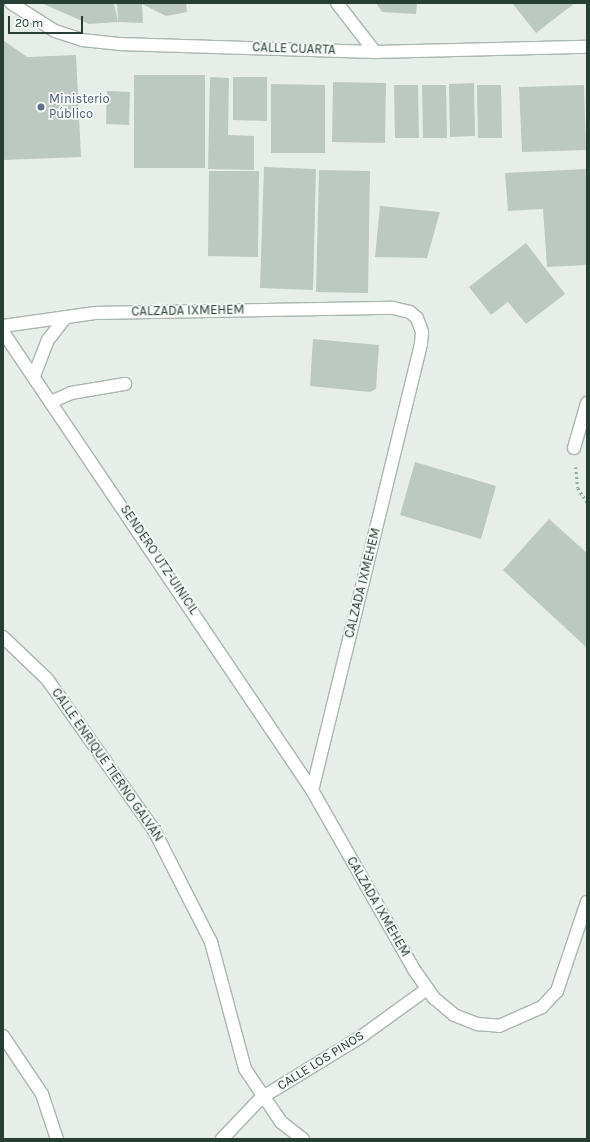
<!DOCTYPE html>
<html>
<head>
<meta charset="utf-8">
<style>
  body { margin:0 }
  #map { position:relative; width:590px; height:1142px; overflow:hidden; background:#e7eee9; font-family:Karla,sans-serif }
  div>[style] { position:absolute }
  .building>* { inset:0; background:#bcc8c2 }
  .path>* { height:2.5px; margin-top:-1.25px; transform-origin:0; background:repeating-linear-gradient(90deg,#8bad9e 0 2px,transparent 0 5px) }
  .roads { filter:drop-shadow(1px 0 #aab6af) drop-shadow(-1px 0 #aab6af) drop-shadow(0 1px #aab6af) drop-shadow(0 -1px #aab6af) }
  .lane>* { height:12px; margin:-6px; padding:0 6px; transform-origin:6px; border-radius:6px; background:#fff }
  .street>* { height:12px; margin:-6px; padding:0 6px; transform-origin:6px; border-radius:6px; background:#fff }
  .secondary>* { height:12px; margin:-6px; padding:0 6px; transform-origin:6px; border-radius:6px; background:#fff }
  .dots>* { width:11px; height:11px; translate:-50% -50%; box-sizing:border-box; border:2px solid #f7faf8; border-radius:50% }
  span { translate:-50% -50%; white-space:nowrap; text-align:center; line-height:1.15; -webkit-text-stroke:3.5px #f7faf8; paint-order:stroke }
  .street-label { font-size:13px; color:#273e35 }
  .service-label { font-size:13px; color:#4e5e75 }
  .left { translate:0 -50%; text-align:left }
  .frame { position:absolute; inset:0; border:4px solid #273e35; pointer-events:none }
  .scale { position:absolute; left:8px; top:16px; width:75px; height:18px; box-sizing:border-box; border:2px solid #273e35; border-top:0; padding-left:5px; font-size:12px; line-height:14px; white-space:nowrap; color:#273e35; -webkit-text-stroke:3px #f7faf8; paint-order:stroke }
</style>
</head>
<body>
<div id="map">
  <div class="building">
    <i style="clip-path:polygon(41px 3px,114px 3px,118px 22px,89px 24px)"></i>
    <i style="clip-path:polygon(117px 3px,186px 3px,187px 12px,166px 16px,142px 4px,143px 23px,118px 22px)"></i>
    <i style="clip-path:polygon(376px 3px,417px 3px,416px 14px,382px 12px)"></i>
    <i style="clip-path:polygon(512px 3px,575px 3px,536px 33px)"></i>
    <i style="clip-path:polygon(3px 40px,27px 57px,76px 55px,81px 157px,3px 160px)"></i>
    <i style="clip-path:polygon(134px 75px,205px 75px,205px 168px,134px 168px)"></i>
    <i style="clip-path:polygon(210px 77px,229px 78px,228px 135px,254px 136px,254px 170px,208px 169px)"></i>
    <i style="clip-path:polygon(233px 77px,267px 77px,267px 121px,233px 120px)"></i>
    <i style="clip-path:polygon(333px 82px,386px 83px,385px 143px,332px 142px)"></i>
    <i style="clip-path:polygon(474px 83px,475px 136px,450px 137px,449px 84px)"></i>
    <i style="clip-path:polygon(271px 84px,325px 85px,325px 153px,271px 153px)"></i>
    <i style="clip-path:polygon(394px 85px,418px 85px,419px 138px,395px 138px)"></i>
    <i style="clip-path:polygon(422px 85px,446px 85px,447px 138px,423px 138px)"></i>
    <i style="clip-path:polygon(477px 85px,501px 85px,502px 138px,478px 138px)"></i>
    <i style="clip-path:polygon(584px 85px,586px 150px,522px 152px,519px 87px)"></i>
    <i style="clip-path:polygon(107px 91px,130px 92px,129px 125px,106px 124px)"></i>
    <i style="clip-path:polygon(264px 167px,316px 169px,313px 290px,260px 288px)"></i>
    <i style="clip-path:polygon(587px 169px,587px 265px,547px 267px,543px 209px,508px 211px,505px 173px)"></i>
    <i style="clip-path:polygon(319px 170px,370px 171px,368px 293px,316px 292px)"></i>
    <i style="clip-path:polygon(209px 171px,259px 171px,258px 257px,208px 256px)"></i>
    <i style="clip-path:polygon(380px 206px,440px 212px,427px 258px,375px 257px)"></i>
    <i style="clip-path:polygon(526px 243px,565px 294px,526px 324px,508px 302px,491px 315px,469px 287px)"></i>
    <i style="clip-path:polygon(313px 339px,379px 345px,376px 389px,370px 392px,310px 386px)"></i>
    <i style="clip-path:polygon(415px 462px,496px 486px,481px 539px,400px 515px)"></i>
    <i style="clip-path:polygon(549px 519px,587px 553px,587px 648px,503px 570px)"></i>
  </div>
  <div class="path">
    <i style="left:576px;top:467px;width:21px;rotate:85deg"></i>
    <i style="left:578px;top:488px;width:17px;rotate:57deg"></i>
  </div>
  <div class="roads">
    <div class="lane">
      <i style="left:51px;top:402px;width:22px;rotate:-24deg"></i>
      <i style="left:71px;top:393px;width:55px;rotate:-9.5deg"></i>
    </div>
    <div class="street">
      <i style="left:11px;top:3px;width:52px;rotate:32.5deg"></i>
      <i style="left:55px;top:31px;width:28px;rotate:18deg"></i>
      <i style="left:82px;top:40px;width:37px;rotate:6deg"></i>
      <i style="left:119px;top:44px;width:256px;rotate:1.8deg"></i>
      <i style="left:375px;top:52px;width:212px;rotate:-1.4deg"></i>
      <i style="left:337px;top:3px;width:62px;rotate:52.2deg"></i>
      <i style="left:3px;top:326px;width:93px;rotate:-8deg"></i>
      <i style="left:95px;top:313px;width:298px;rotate:-1deg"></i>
      <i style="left:393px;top:308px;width:17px;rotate:13deg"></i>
      <i style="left:410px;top:312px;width:9px;rotate:41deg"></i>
      <i style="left:417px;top:318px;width:15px;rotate:70deg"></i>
      <i style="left:422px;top:332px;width:12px;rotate:95deg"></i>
      <i style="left:421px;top:344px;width:459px;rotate:103.7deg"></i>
      <i style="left:3px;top:332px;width:552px;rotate:55.99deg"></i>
      <i style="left:312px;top:790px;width:208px;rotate:60.4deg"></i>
      <i style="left:415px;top:971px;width:33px;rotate:55deg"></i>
      <i style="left:434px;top:998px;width:26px;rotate:40deg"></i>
      <i style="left:454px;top:1015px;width:26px;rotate:21deg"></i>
      <i style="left:478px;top:1024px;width:21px;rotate:5deg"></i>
      <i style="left:499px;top:1026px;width:47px;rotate:-23.8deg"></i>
      <i style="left:542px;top:1007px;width:22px;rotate:-47deg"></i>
      <i style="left:557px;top:991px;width:94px;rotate:-71.4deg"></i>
      <i style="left:34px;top:376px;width:39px;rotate:-69deg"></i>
      <i style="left:48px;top:340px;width:29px;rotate:-52deg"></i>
      <i style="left:574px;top:448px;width:47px;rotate:-73.9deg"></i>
      <i style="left:3px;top:637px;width:61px;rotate:43.7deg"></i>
      <i style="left:47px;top:679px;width:185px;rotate:54.7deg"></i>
      <i style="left:154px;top:830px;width:126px;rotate:63deg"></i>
      <i style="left:211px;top:942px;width:131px;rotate:75deg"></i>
      <i style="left:245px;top:1069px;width:64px;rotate:55.8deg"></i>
      <i style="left:281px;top:1122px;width:28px;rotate:38deg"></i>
      <i style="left:222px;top:1139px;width:57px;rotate:-46.4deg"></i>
      <i style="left:261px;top:1098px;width:119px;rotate:-31.5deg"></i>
      <i style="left:362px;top:1036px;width:80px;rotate:-35.9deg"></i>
    </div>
    <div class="secondary">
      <i style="left:3px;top:1036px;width:70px;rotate:56.1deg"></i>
      <i style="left:42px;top:1094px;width:47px;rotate:71.6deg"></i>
    </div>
  </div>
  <div class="dots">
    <i style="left:41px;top:107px;background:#5c6f8a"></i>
  </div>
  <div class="street-label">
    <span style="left:294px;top:49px;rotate:2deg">CALLE CUARTA</span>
    <span style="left:188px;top:311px;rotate:-1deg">CALZADA IXMEHEM</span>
    <span style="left:159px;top:560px;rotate:56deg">SENDERO UTZ-UINICIL</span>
    <span style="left:363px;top:583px;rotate:-76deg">CALZADA IXMEHEM</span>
    <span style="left:107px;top:765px;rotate:55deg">CALLE ENRIQUE TIERNO GALVÁN</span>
    <span style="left:378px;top:907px;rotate:60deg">CALZADA IXMEHEM</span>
    <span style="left:321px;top:1061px;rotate:-32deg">CALLE LOS PINOS</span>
  </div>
  <div class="service-label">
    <span class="left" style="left:49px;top:107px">Ministerio<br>Público</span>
  </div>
  <div class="frame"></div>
  <div class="scale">20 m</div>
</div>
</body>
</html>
